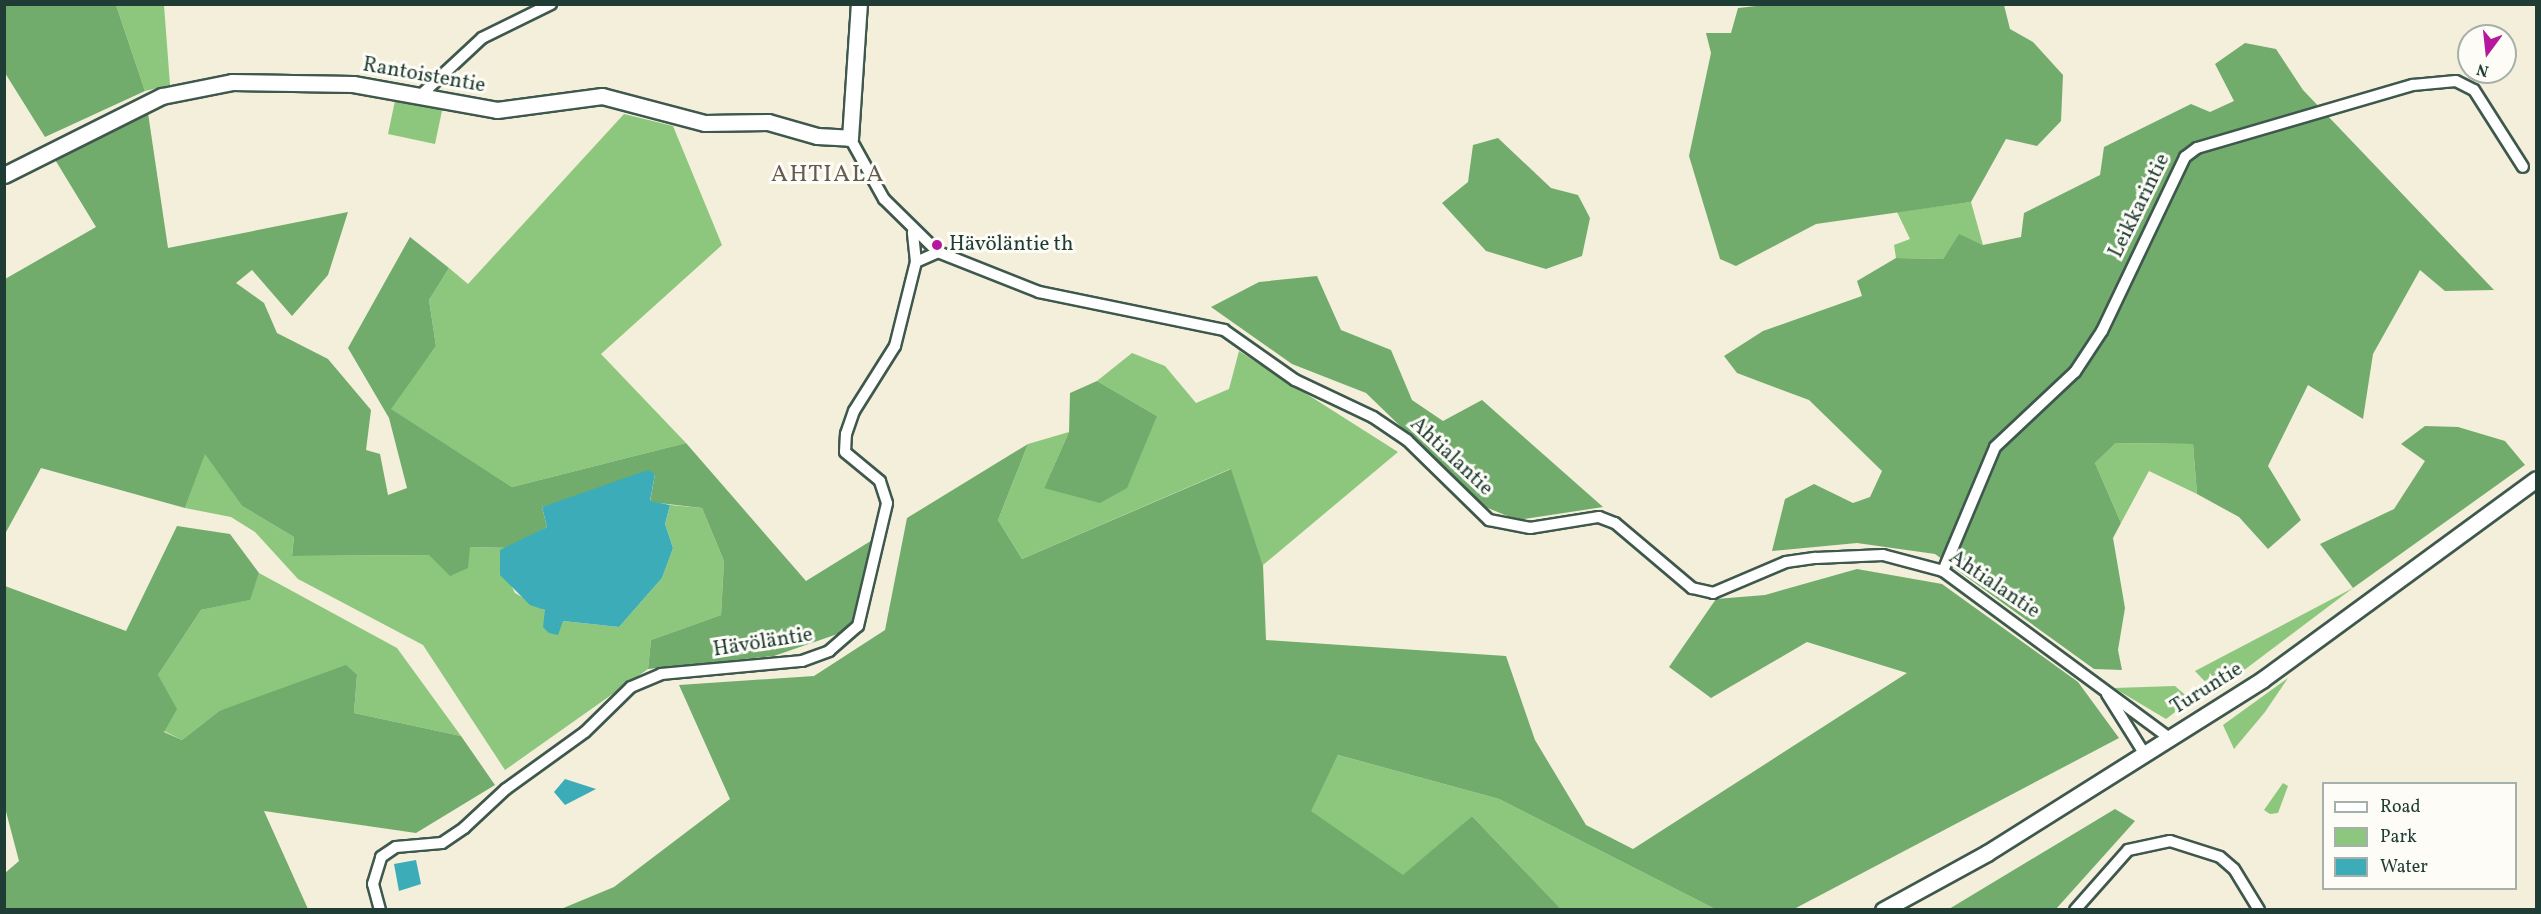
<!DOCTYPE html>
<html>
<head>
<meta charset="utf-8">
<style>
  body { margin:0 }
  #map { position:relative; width:2541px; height:914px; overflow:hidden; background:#f3efdb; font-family:Vollkorn,serif }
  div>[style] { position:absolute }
  .green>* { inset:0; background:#8cc77d }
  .forest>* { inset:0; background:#71ac6c }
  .water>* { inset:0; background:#3bacb8 }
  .roads { filter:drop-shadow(2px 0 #3f584d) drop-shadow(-2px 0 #3f584d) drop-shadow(0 2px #3f584d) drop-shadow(0 -2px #3f584d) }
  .street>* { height:10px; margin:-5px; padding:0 5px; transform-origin:5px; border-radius:5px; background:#fff }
  .secondary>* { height:15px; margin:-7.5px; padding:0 7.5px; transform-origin:7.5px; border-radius:7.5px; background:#fff }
  .dots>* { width:16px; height:16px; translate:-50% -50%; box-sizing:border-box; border:3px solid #fdfcf7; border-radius:50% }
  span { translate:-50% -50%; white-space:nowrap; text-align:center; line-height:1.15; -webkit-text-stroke:6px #fdfcf7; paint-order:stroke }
  .street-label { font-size:21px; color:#1f3d34 }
  .poi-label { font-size:21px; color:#1f3d34 }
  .left { translate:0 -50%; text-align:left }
  .quarter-label { font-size:24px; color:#655c51; letter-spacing:1.5px }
  .frame { position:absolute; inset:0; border:6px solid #1f3d34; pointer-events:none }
  .legend { position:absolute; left:2322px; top:782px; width:195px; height:108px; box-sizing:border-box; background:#fdfcf7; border:2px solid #a4b0a9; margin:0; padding:8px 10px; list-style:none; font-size:18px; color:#1f3d34 }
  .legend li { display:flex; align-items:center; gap:12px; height:30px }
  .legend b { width:30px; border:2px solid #a4b0a9 }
  .north { position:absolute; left:2457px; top:24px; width:60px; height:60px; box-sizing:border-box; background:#fdfcf7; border:2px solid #a4b0a9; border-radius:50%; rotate:195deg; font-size:16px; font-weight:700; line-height:24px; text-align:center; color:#1f3d34 }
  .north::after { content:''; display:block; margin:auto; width:21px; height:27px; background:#b5179e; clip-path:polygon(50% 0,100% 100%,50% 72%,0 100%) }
</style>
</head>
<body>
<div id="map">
  <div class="green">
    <i style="clip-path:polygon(116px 5px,164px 5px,170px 85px,145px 91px)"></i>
    <i style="clip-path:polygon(396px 96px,443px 106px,435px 144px,388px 134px)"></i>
    <i style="clip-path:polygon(624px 114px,673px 126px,722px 245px,601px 354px,686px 443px,512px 487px,390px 409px,436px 346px,429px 300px,449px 268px,468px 284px)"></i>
    <i style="clip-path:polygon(1971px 202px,1983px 245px,1959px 235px,1943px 259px,1896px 258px,1894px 245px,1910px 239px,1897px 212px)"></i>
    <i style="clip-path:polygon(1239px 351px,1398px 452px,1263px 565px,1230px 469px,1022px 559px,998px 520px,1028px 444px,1069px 432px,1044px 488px,1157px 416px,1097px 381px,1132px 353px,1165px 366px,1196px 403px,1229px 389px)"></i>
    <i style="clip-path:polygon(2116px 443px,2193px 444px,2197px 494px,2149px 471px,2121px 523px,2095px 463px)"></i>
    <i style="clip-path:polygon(205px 453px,242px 506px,294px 537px,292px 556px,430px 555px,470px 547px,509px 548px,509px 581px,515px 593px,563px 621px,619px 627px,662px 578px,673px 548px,665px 524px,670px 505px,702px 508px,724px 561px,721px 615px,651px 640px,648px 669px,505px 770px,423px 645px,298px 579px,255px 532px,231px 517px,185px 508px)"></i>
    <i style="clip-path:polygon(259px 573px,397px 648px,461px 736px,354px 713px,357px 675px,219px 711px,182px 740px,164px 731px,158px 675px,201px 610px,249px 600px)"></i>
    <i style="clip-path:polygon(2353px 588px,2215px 692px,2195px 671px)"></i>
    <i style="clip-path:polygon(2288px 678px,2265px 712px,2234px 749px,2223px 725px)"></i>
    <i style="clip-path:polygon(2175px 686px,2191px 700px,2166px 719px,2114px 688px)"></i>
    <i style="clip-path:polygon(1338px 755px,1499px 799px,1715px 909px,1561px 909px,1472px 816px,1403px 876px,1310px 811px)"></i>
    <i style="clip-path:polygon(2283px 783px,2288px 786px,2278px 813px,2270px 814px,2264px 810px)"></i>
  </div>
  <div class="forest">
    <i style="clip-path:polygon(5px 4px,116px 5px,145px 91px,45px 137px,5px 73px)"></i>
    <i style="clip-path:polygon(1765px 5px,2004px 5px,2010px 29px,2033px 42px,2063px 75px,2061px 121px,2037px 146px,2006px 139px,1971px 202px,1816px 224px,1736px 266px,1720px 259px,1689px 156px,1711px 53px,1706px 33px,1731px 33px,1738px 8px)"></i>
    <i style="clip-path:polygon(2245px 43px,2276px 49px,2303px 90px,2494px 290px,2445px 291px,2420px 270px,2373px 354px,2363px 419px,2308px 385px,2268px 466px,2301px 520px,2268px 549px,2239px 517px,2197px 494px,2193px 444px,2116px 443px,2095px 463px,2121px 523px,2113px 538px,2125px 608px,2118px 650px,2122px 670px,2094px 669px,1935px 554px,1857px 543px,1772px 551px,1785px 499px,1814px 484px,1853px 503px,1870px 497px,1882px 471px,1809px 400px,1737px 373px,1724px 356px,1763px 331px,1862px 296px,1857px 281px,1896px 258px,1943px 259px,1959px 234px,1983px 245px,2021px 237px,2024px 213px,2100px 175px,2104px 147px,2191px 104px,2210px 112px,2234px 101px,2215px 64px)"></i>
    <i style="clip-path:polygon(148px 113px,168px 248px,348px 212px,328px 275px,292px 316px,252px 270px,236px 283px,264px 303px,277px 333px,328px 359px,371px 410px,366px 450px,380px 454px,388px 495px,407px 488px,389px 418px,348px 348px,410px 237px,449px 268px,429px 300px,436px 346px,391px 409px,512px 487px,686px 443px,806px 581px,882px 534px,849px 630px,774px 656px,648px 669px,651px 640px,721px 615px,724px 561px,702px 508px,650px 502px,655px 474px,542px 507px,547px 527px,509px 548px,470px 547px,468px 568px,450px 576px,429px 555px,292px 556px,294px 537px,242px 506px,205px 454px,185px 508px,41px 468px,5px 534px,5px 279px,96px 227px,54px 158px)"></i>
    <i style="clip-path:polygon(1498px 138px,1551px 188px,1578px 195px,1590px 218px,1582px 256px,1546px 269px,1486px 251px,1442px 203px,1468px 182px,1473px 145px)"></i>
    <i style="clip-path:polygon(1317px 276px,1341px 330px,1391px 350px,1412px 400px,1443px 421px,1482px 400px,1603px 507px,1517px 520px,1483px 506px,1366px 393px,1292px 364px,1211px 307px,1259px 282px)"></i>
    <i style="clip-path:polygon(1097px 381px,1157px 416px,1127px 488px,1100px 503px,1044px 488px,1069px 432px,1070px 393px)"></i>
    <i style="clip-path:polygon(2425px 426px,2458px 427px,2505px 441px,2525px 465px,2353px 588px,2320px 544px,2394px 509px,2425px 461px,2401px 444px)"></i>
    <i style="clip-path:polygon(1028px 444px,998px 520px,1022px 559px,1231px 469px,1263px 565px,1266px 640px,1506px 656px,1535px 740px,1586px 825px,1633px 849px,1907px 673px,1807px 642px,1711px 698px,1669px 667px,1716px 599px,1765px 595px,1857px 569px,1942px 584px,2078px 682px,2119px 738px,1794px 909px,1715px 909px,1499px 799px,1338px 755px,1311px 811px,1403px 875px,1472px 816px,1561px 909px,561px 909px,614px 887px,730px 799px,679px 685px,814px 676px,885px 630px,907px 518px)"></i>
    <i style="clip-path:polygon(177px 526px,230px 534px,259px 573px,250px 600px,201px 610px,158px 675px,177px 709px,164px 732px,182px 740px,219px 711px,346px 665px,357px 675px,354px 713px,461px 736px,495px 785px,416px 833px,264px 811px,308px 909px,5px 909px,5px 873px,19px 861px,4px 804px,5px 586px,126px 631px)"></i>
    <i style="clip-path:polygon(2115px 809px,2135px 821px,2056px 909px,1949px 909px)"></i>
  </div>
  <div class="water">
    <i style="clip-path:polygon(648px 470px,655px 474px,650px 501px,670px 505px,665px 524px,673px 548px,662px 578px,619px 627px,563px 621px,558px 635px,549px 633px,543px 627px,545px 610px,530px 605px,500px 575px,500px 550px,547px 527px,542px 507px)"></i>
    <i style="clip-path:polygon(565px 779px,596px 789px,565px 805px,554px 792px)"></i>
    <i style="clip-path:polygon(416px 860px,421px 884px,399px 891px,394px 864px)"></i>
  </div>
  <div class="roads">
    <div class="street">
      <i style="left:422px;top:94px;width:82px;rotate:-43deg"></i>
      <i style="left:482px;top:38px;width:77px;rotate:-26.2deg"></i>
      <i style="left:850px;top:138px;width:70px;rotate:60.9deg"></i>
      <i style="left:884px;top:199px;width:76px;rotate:44.5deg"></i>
      <i style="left:938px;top:252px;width:109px;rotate:21.6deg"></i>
      <i style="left:1039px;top:292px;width:189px;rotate:11.6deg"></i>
      <i style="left:1224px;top:330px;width:87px;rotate:35.2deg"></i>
      <i style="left:1295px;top:380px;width:86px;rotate:25.4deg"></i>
      <i style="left:1373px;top:417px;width:41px;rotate:34.1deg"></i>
      <i style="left:1407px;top:440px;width:115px;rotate:44.3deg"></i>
      <i style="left:1489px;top:520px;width:42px;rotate:11deg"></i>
      <i style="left:1530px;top:528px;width:70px;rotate:-9.1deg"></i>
      <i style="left:1599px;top:517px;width:17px;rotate:21deg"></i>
      <i style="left:1615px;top:523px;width:101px;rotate:40.2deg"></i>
      <i style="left:1692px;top:588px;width:22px;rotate:13deg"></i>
      <i style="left:1713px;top:593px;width:79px;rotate:-23deg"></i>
      <i style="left:1786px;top:562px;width:30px;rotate:-8deg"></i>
      <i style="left:1816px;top:558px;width:67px;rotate:-2.6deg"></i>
      <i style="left:1883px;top:555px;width:62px;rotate:14.9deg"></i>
      <i style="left:1943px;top:571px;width:280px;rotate:36.4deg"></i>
      <i style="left:916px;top:262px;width:24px;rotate:-24deg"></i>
      <i style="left:1943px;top:571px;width:134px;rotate:-67.2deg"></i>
      <i style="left:1995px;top:447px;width:110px;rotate:-43.2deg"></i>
      <i style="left:2075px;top:372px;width:49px;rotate:-56.6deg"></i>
      <i style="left:2102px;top:331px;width:193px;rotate:-64.5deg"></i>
      <i style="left:2185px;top:157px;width:15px;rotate:-37deg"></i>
      <i style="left:2197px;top:148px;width:225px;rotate:-16.3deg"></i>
      <i style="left:2413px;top:85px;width:43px;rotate:-5.3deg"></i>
      <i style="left:2456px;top:81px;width:20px;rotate:27deg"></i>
      <i style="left:2474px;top:90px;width:91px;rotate:57.5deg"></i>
      <i style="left:2107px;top:694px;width:70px;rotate:57.9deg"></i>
      <i style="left:380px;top:910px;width:27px;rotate:-105deg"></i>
      <i style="left:373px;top:884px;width:28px;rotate:-73deg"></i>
      <i style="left:381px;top:857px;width:18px;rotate:-34deg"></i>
      <i style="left:396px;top:847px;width:46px;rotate:-5deg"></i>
      <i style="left:442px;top:843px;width:27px;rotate:-34deg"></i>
      <i style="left:464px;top:828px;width:57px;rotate:-42.9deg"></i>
      <i style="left:506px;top:789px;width:97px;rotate:-35.8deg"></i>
      <i style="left:585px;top:732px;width:64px;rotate:-44.4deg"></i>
      <i style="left:631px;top:687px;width:33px;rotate:-23deg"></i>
      <i style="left:661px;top:674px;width:142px;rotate:-5.3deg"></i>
      <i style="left:802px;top:661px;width:29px;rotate:-20deg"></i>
      <i style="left:829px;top:651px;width:38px;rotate:-41deg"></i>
      <i style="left:858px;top:626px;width:126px;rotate:-76.7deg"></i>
      <i style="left:887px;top:503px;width:23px;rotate:-108deg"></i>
      <i style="left:880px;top:481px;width:45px;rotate:-140.4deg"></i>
      <i style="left:845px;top:452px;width:18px;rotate:-87deg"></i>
      <i style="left:846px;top:434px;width:24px;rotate:-71deg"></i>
      <i style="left:854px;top:411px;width:77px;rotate:-57.8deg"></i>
      <i style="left:895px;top:346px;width:87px;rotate:-76deg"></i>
      <i style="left:916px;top:262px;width:30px;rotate:-96deg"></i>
      <i style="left:2075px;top:910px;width:80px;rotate:-48.5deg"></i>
      <i style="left:2128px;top:850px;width:43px;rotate:-12.1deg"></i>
      <i style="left:2170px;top:841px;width:52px;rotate:17.7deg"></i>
      <i style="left:2220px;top:857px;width:18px;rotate:41deg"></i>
      <i style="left:2234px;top:869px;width:48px;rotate:58.6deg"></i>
    </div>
    <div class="secondary">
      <i style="left:4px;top:175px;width:177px;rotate:-26.6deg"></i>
      <i style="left:162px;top:96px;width:71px;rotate:-11.3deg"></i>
      <i style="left:232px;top:82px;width:121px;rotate:0.9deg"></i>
      <i style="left:353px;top:84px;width:146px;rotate:10.2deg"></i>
      <i style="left:497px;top:110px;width:106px;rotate:-7.6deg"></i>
      <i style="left:602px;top:96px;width:106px;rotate:14.7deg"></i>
      <i style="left:705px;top:123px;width:63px;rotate:-0.9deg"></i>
      <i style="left:768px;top:122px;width:51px;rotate:15.9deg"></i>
      <i style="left:817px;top:136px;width:33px;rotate:3deg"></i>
      <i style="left:850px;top:138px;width:134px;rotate:-86.2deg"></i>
      <i style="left:1883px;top:910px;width:119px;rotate:-28.7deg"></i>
      <i style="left:1987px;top:853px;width:326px;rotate:-32.2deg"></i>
      <i style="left:2263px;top:679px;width:338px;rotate:-36.2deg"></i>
    </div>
  </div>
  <div class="dots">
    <i style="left:937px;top:245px;background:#b5179e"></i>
  </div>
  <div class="street-label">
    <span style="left:424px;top:76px;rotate:10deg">Rantoistentie</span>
    <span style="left:2140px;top:206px;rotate:-64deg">Leikkarintie</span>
    <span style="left:1451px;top:457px;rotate:43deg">Ahtialantie</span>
    <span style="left:1994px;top:585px;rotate:34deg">Ahtialantie</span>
    <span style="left:763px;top:643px;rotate:-9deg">Hävöläntie</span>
    <span style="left:2207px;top:689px;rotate:-32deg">Turuntie</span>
  </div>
  <div class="poi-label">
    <span class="left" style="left:949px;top:245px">Hävöläntie th</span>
  </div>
  <div class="quarter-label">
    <span style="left:828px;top:176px">AHTIALA</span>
  </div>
  <div class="frame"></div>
  <ul class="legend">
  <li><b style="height:8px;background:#fff"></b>Road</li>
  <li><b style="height:16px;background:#8cc77d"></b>Park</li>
  <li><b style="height:16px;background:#3bacb8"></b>Water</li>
  </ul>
  <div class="north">N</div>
</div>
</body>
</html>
